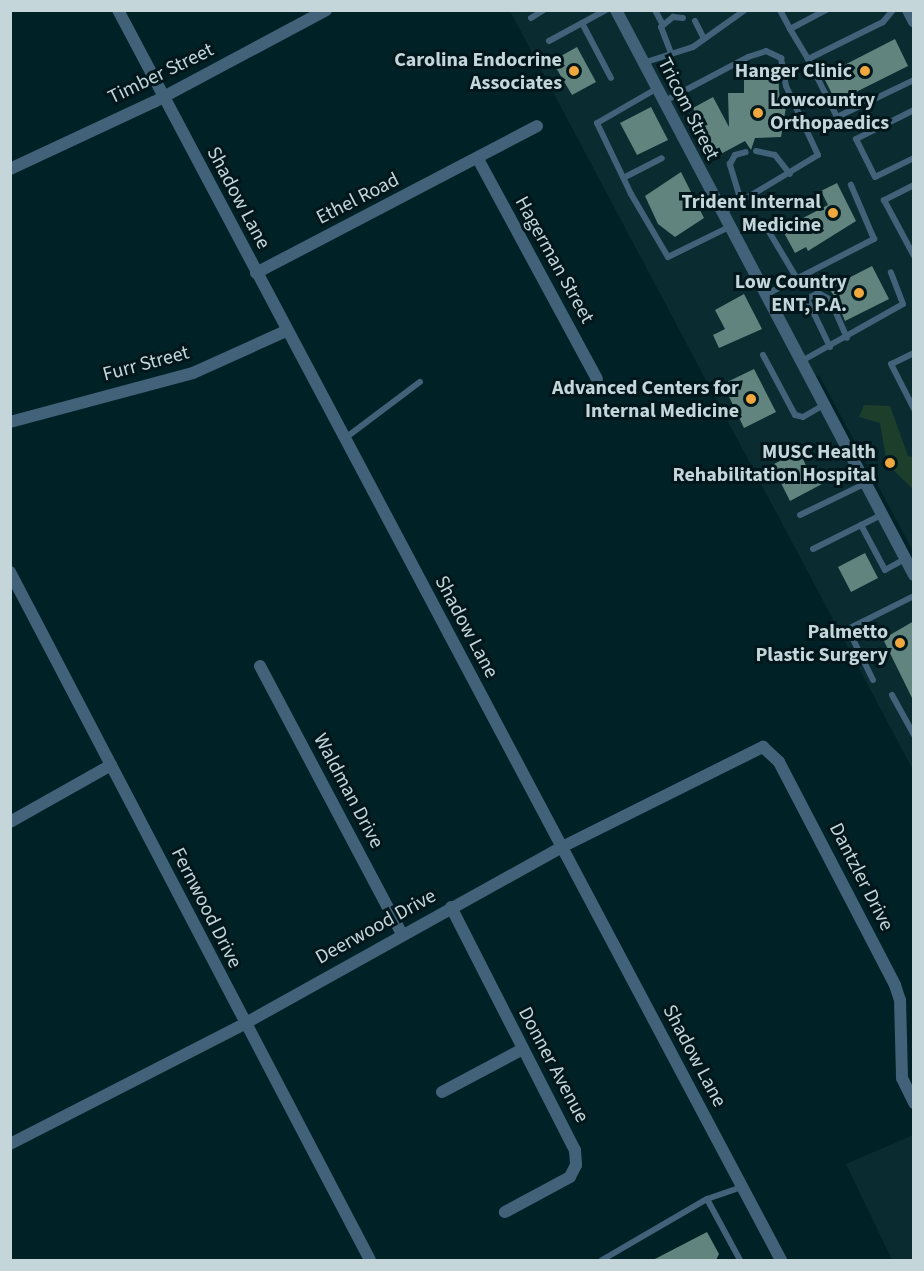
<!DOCTYPE html>
<html>
<head>
<meta charset="utf-8">
<style>
  body { margin:0 }
  #map { position:relative; width:924px; height:1271px; overflow:hidden; background:#002126; font-family:"Source Sans 3",sans-serif }
  div>[style] { position:absolute }
  .built>* { inset:0; background:#0a2c31 }
  .green>* { inset:0; background:#1d3e2a }
  .building>* { inset:0; background:#62847e }
  .lane>* { height:6px; margin:-3px; padding:0 3px; transform-origin:3px; border-radius:3px; background:#416278 }
  .street>* { height:12px; margin:-6px; padding:0 6px; transform-origin:6px; border-radius:6px; background:#416278 }
  .dots>* { width:16px; height:16px; translate:-50% -50%; box-sizing:border-box; border:3px solid #01171b; border-radius:50% }
  span { translate:-50% -50%; white-space:nowrap; text-align:center; line-height:1.15; -webkit-text-stroke:6px #01171b; paint-order:stroke }
  .poi-label { font-size:20px; color:#c5d6da; font-weight:700 }
  .right { translate:-100% -50%; text-align:right }
  .left { translate:0 -50%; text-align:left }
  .street-label { font-size:20px; color:#c5d6da }
  .frame { position:absolute; inset:0; border:12px solid #c5d6da; pointer-events:none }
</style>
</head>
<body>
<div id="map">
  <div class="built">
    <i style="clip-path:polygon(510px 11px,913px 11px,913px 551px,819px 375px,809px 380px,913px 575px,913px 770px)"></i>
    <i style="clip-path:polygon(913px 1135px,913px 1260px,892px 1260px,846px 1164px)"></i>
  </div>
  <div class="green">
    <i style="clip-path:polygon(864px 405px,890px 406px,908px 456px,913px 457px,913px 489px,887px 464px,880px 423px,859px 417px)"></i>
  </div>
  <div class="building">
    <i style="clip-path:polygon(895px 39px,908px 66px,836px 102px,823px 76px)"></i>
    <i style="clip-path:polygon(577px 47px,596px 82px,572px 95px,552px 61px)"></i>
    <i style="clip-path:polygon(778px 71px,780px 107px,786px 107px,781px 137px,755px 138px,751px 150px,745px 141px,717px 156px,693px 108px,713px 97px,729px 127px,728px 93px,744px 93px,744px 78px,749px 78px,749px 72px)"></i>
    <i style="clip-path:polygon(651px 107px,668px 140px,637px 155px,620px 123px)"></i>
    <i style="clip-path:polygon(681px 172px,704px 218px,675px 237px,658px 224px,645px 196px)"></i>
    <i style="clip-path:polygon(837px 183px,856px 221px,808px 251px,806px 247px,795px 253px,782px 229px,828px 205px,821px 191px)"></i>
    <i style="clip-path:polygon(872px 266px,889px 299px,845px 321px,840px 309px,830px 305px,836px 299px,829px 288px)"></i>
    <i style="clip-path:polygon(744px 294px,762px 329px,719px 348px,713px 335px,725px 329px,715px 310px)"></i>
    <i style="clip-path:polygon(754px 369px,776px 412px,744px 428px,723px 384px)"></i>
    <i style="clip-path:polygon(799px 451px,814px 482px,822px 484px,790px 501px,772px 465px)"></i>
    <i style="clip-path:polygon(865px 553px,878px 578px,851px 592px,838px 567px)"></i>
    <i style="clip-path:polygon(914px 621px,914px 702px,883px 639px)"></i>
    <i style="clip-path:polygon(707px 1232px,719px 1254px,716px 1260px,653px 1260px)"></i>
  </div>
  <div class="lane">
    <i style="left:655px;top:10px;width:15px;rotate:62deg"></i>
    <i style="left:780px;top:10px;width:21px;rotate:62deg"></i>
    <i style="left:790px;top:29px;width:41px;rotate:-27.8deg"></i>
    <i style="left:893px;top:10px;width:16px;rotate:130deg"></i>
    <i style="left:883px;top:22px;width:84px;rotate:153.7deg"></i>
    <i style="left:808px;top:59px;width:65px;rotate:63.4deg"></i>
    <i style="left:837px;top:117px;width:85px;rotate:-25.7deg"></i>
    <i style="left:531px;top:18px;width:15px;rotate:-32deg"></i>
    <i style="left:695px;top:21px;width:20px;rotate:63deg"></i>
    <i style="left:582px;top:23px;width:62px;rotate:62.2deg"></i>
    <i style="left:790px;top:29px;width:35px;rotate:59deg"></i>
    <i style="left:549px;top:41px;width:65px;rotate:-28.5deg"></i>
    <i style="left:671px;top:53px;width:28px;rotate:-111deg"></i>
    <i style="left:661px;top:27px;width:16px;rotate:-40deg"></i>
    <i style="left:673px;top:17px;width:10px;rotate:6deg"></i>
    <i style="left:643px;top:63px;width:52px;rotate:-17.7deg"></i>
    <i style="left:693px;top:47px;width:64px;rotate:-35.4deg"></i>
    <i style="left:656px;top:89px;width:68px;rotate:150deg"></i>
    <i style="left:597px;top:123px;width:79px;rotate:64.4deg"></i>
    <i style="left:631px;top:194px;width:73px;rotate:59.6deg"></i>
    <i style="left:668px;top:257px;width:66px;rotate:-26.2deg"></i>
    <i style="left:663px;top:102px;width:96px;rotate:-27.9deg"></i>
    <i style="left:748px;top:57px;width:19px;rotate:-18deg"></i>
    <i style="left:766px;top:51px;width:17px;rotate:25deg"></i>
    <i style="left:781px;top:58px;width:28px;rotate:80deg"></i>
    <i style="left:786px;top:86px;width:76px;rotate:65.1deg"></i>
    <i style="left:818px;top:155px;width:111px;rotate:149deg"></i>
    <i style="left:914px;top:110px;width:65px;rotate:153.4deg"></i>
    <i style="left:856px;top:139px;width:42px;rotate:63.4deg"></i>
    <i style="left:875px;top:177px;width:43px;rotate:-26deg"></i>
    <i style="left:756px;top:151px;width:19px;rotate:12deg"></i>
    <i style="left:775px;top:155px;width:24px;rotate:52deg"></i>
    <i style="left:627px;top:176px;width:39px;rotate:-27deg"></i>
    <i style="left:914px;top:185px;width:34px;rotate:153deg"></i>
    <i style="left:884px;top:200px;width:64px;rotate:61.8deg"></i>
    <i style="left:741px;top:201px;width:39px;rotate:-107deg"></i>
    <i style="left:730px;top:164px;width:10px;rotate:-61deg"></i>
    <i style="left:735px;top:155px;width:11px;rotate:-15deg"></i>
    <i style="left:768px;top:230px;width:55px;rotate:59.2deg"></i>
    <i style="left:765px;top:295px;width:123px;rotate:-27.2deg"></i>
    <i style="left:874px;top:239px;width:59px;rotate:-113.1deg"></i>
    <i style="left:836px;top:313px;width:27px;rotate:66deg"></i>
    <i style="left:830px;top:347px;width:53px;rotate:-115.6deg"></i>
    <i style="left:807px;top:299px;width:13px;rotate:-29deg"></i>
    <i style="left:818px;top:293px;width:15px;rotate:28deg"></i>
    <i style="left:914px;top:353px;width:25px;rotate:154deg"></i>
    <i style="left:891px;top:364px;width:51px;rotate:62.9deg"></i>
    <i style="left:763px;top:355px;width:68px;rotate:61.9deg"></i>
    <i style="left:795px;top:415px;width:8px;rotate:14deg"></i>
    <i style="left:803px;top:417px;width:22px;rotate:-30deg"></i>
    <i style="left:800px;top:362px;width:118px;rotate:-29.4deg"></i>
    <i style="left:903px;top:304px;width:34px;rotate:-111deg"></i>
    <i style="left:344px;top:439px;width:95px;rotate:-36.9deg"></i>
    <i style="left:800px;top:515px;width:71px;rotate:-25.8deg"></i>
    <i style="left:881px;top:515px;width:22px;rotate:153deg"></i>
    <i style="left:861px;top:525px;width:51px;rotate:61.9deg"></i>
    <i style="left:885px;top:570px;width:23px;rotate:-29deg"></i>
    <i style="left:813px;top:549px;width:54px;rotate:-26.6deg"></i>
    <i style="left:873px;top:680px;width:57px;rotate:-116.1deg"></i>
    <i style="left:848px;top:629px;width:74px;rotate:-26.6deg"></i>
    <i style="left:892px;top:695px;width:46px;rotate:61.2deg"></i>
    <i style="left:707px;top:1199px;width:69px;rotate:61.6deg"></i>
    <i style="left:602px;top:1260px;width:121px;rotate:-30.2deg"></i>
    <i style="left:707px;top:1199px;width:36px;rotate:-19deg"></i>
  </div>
  <div class="street">
    <i style="left:118px;top:10px;width:1415px;rotate:62.06deg"></i>
    <i style="left:616px;top:10px;width:639px;rotate:62.19deg"></i>
    <i style="left:908px;top:10px;width:13px;rotate:63deg"></i>
    <i style="left:478px;top:159px;width:250px;rotate:61.6deg"></i>
    <i style="left:10px;top:169px;width:159px;rotate:-25deg"></i>
    <i style="left:154px;top:102px;width:195px;rotate:-28.1deg"></i>
    <i style="left:256px;top:273px;width:317px;rotate:-27.6deg"></i>
    <i style="left:10px;top:422px;width:189px;rotate:-15deg"></i>
    <i style="left:193px;top:373px;width:102px;rotate:-24.3deg"></i>
    <i style="left:10px;top:572px;width:776px;rotate:62.38deg"></i>
    <i style="left:260px;top:666px;width:303px;rotate:62.1deg"></i>
    <i style="left:10px;top:822px;width:116px;rotate:-29.4deg"></i>
    <i style="left:451px;top:907px;width:273px;rotate:63deg"></i>
    <i style="left:575px;top:1150px;width:15px;rotate:86deg"></i>
    <i style="left:576px;top:1165px;width:13px;rotate:117deg"></i>
    <i style="left:570px;top:1177px;width:74px;rotate:151.7deg"></i>
    <i style="left:442px;top:1092px;width:89px;rotate:-28deg"></i>
    <i style="left:10px;top:1144px;width:263px;rotate:-27.1deg"></i>
    <i style="left:244px;top:1024px;width:364px;rotate:-29.1deg"></i>
    <i style="left:562px;top:847px;width:225px;rotate:-26.5deg"></i>
    <i style="left:763px;top:747px;width:22px;rotate:43deg"></i>
    <i style="left:779px;top:762px;width:251px;rotate:62.5deg"></i>
    <i style="left:895px;top:985px;width:16px;rotate:72deg"></i>
    <i style="left:900px;top:1000px;width:78px;rotate:88.5deg"></i>
    <i style="left:902px;top:1078px;width:28px;rotate:64deg"></i>
  </div>
  <div class="dots">
    <i style="left:574px;top:71px;background:#efa73e"></i>
    <i style="left:865px;top:71px;background:#efa73e"></i>
    <i style="left:758px;top:113px;background:#efa73e"></i>
    <i style="left:833px;top:213px;background:#efa73e"></i>
    <i style="left:859px;top:293px;background:#efa73e"></i>
    <i style="left:751px;top:399px;background:#efa73e"></i>
    <i style="left:890px;top:463px;background:#efa73e"></i>
    <i style="left:900px;top:643px;background:#efa73e"></i>
  </div>
  <div class="poi-label">
    <span class="right" style="left:562px;top:72px">Carolina Endocrine<br>Associates</span>
    <span class="right" style="left:852px;top:71px">Hanger Clinic</span>
    <span class="left" style="left:770px;top:112px">Lowcountry<br>Orthopaedics</span>
    <span class="right" style="left:821px;top:214px">Trident Internal<br>Medicine</span>
    <span class="right" style="left:847px;top:294px">Low Country<br>ENT, P.A.</span>
    <span class="right" style="left:739px;top:400px">Advanced Centers for<br>Internal Medicine</span>
    <span class="right" style="left:876px;top:464px">MUSC Health<br>Rehabilitation Hospital</span>
    <span class="right" style="left:888px;top:644px">Palmetto<br>Plastic Surgery</span>
  </div>
  <div class="street-label">
    <span style="left:161px;top:74px;rotate:-26deg">Timber Street</span>
    <span style="left:688px;top:109px;rotate:63deg">Tricom Street</span>
    <span style="left:238px;top:198px;rotate:62deg">Shadow Lane</span>
    <span style="left:358px;top:199px;rotate:-27deg">Ethel Road</span>
    <span style="left:554px;top:260px;rotate:61deg">Hagerman Street</span>
    <span style="left:146px;top:364px;rotate:-15deg">Furr Street</span>
    <span style="left:466px;top:627px;rotate:62deg">Shadow Lane</span>
    <span style="left:348px;top:791px;rotate:62deg">Waldman Drive</span>
    <span style="left:861px;top:877px;rotate:63deg">Dantzler Drive</span>
    <span style="left:206px;top:908px;rotate:63deg">Fernwood Drive</span>
    <span style="left:376px;top:927px;rotate:-29deg">Deerwood Drive</span>
    <span style="left:694px;top:1056px;rotate:62deg">Shadow Lane</span>
    <span style="left:553px;top:1065px;rotate:62deg">Donner Avenue</span>
  </div>
  <div class="frame"></div>
</div>
</body>
</html>
